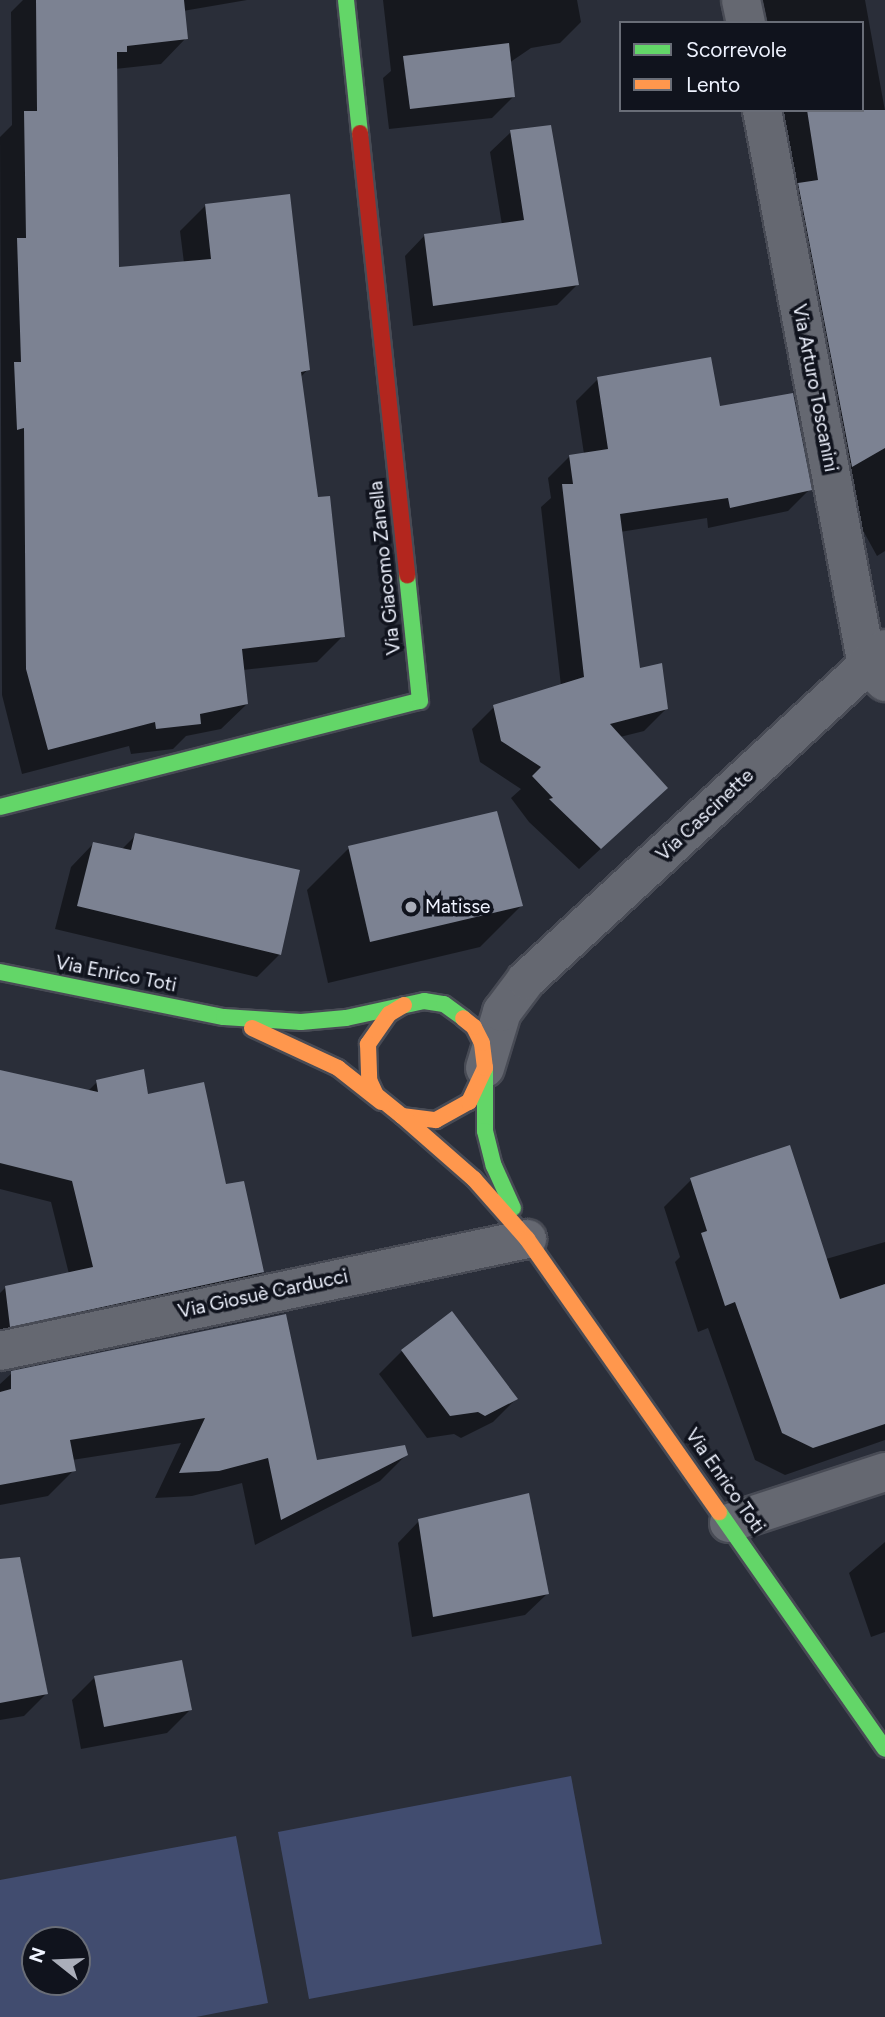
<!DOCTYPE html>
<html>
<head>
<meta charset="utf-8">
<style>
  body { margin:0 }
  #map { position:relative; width:885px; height:2017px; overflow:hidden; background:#2a2e39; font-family:Figtree,sans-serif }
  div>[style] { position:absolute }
  .green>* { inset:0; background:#414c6f }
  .shadow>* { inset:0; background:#0007 }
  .building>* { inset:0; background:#7c8292 }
  .roads { filter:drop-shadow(2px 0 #484b55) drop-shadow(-2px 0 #484b55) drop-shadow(0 2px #484b55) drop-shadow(0 -2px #484b55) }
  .street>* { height:38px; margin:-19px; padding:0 19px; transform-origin:19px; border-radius:19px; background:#656871 }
  .fast>* { height:16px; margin:-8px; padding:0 8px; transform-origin:8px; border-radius:8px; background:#63d668 }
  .slow>* { height:16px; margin:-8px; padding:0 8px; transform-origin:8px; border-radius:8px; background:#ff974d }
  .jam>* { height:16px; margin:-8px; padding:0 8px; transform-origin:8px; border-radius:8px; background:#b3261e }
  .dots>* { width:19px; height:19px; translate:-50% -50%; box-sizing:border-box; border:4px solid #10131d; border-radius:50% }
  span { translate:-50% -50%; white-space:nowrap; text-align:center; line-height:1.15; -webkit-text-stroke:7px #10131d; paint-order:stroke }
  .street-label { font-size:19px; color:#eff3ff }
  .poi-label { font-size:19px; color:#eff3ff }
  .left { translate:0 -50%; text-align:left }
  .legend { position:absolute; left:619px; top:21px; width:245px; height:91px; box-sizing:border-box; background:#10131d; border:2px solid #696d77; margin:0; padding:9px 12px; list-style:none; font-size:21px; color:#eff3ff }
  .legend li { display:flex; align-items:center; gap:14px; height:35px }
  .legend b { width:35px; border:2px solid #696d77 }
  .north { position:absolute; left:21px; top:1926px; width:70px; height:70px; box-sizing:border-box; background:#10131d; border:2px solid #696d77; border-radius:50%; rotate:288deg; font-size:19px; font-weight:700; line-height:28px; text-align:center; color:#eff3ff }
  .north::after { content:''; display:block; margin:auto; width:24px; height:32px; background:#aaaeba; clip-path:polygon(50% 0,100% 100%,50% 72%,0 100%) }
</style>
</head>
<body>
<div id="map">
  <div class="green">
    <i style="clip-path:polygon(571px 1776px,602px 1944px,309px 1999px,278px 1832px)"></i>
    <i style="clip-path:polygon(evenodd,236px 1836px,268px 2003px,196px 2017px,0 2017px,0 1880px,236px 1836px,35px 1940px,77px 1940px,77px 1982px,35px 1982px,35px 1940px)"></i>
  </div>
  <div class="shadow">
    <i style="clip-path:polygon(23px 0,247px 0,183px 11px,186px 38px,161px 64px,115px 69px,117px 269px,184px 263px,180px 231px,206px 205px,308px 369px,300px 378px,316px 499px,343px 636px,317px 662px,243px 670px,247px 704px,221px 729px,186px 736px,173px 749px,131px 754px,129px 746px,22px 774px,2px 695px,0 137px,12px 125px,11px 12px)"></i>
    <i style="clip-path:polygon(383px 0,577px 0,581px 22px,560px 43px,531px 48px,509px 63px,513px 97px,492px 118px,389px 129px,383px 78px,391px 71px)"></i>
    <i style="clip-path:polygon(761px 0,865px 0,885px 111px,885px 551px,877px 556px,837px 483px,783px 111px,757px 116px,751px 110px,862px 110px,862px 23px,765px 23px)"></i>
    <i style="clip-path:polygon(511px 132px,577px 285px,557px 305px,413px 326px,405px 256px,425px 235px,502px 225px,490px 152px)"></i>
    <i style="clip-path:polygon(598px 379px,719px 408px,810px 489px,788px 511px,708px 528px,707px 518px,620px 532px,638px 670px,666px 709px,644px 731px,620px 737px,666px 788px,579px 869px,529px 822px,511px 798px,521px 789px,480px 762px,472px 729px,494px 707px,561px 686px,541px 507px,551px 498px,548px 478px,570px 456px,584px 454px,576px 401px)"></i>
    <i style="clip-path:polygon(136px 835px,280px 954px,257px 977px,55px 929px,71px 867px,94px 843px,121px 850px)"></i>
    <i style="clip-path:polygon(349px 848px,521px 906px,480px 947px,328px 983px,307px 890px)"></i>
    <i style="clip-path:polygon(0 1072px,87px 1092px,97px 1082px,147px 1096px,224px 1186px,262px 1272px,241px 1293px,0 1344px,0 1293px,6px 1287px,69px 1274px,51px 1202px,0 1189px)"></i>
    <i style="clip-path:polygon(691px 1180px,826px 1259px,885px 1242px,885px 1440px,785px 1475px,755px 1460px,708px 1328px,698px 1332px,675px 1262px,680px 1257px,664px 1207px)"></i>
    <i style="clip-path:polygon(274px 1317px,316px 1462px,406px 1455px,380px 1481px,255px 1545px,242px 1483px,192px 1496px,155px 1498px,181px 1443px,72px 1460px,74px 1470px,48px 1496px,0 1505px,0 1384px,12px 1373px)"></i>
    <i style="clip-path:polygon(402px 1351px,516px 1399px,493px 1422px,461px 1438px,454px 1434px,427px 1438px,379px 1374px)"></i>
    <i style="clip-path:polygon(419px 1521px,547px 1594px,525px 1615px,412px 1637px,398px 1543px)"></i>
    <i style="clip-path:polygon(885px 1542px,885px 1632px,871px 1637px,849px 1573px)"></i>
    <i style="clip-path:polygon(0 1609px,47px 1693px,24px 1716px,0 1720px)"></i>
    <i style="clip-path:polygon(95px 1677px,190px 1710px,167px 1733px,81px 1749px,72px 1700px)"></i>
  </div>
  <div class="building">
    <i style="clip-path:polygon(36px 0,184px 0,188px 39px,127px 46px,127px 52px,117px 52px,119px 267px,211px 259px,205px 204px,290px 194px,310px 370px,301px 372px,318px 497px,330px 496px,345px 637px,242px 649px,248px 704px,200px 714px,201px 724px,156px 729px,155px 722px,48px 750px,26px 669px,24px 428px,17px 430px,14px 362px,21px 362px,17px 238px,26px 238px,24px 111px,37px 111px)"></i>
    <i style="clip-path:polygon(509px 43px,515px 97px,410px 109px,403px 56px)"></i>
    <i style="clip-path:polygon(807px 110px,885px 110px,885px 448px,852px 467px,798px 183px,818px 180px)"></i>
    <i style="clip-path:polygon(551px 125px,579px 285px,433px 306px,424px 234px,524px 220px,510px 130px)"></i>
    <i style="clip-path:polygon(711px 357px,720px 406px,793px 393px,812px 490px,730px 508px,728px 498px,620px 514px,640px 668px,662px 663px,668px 709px,610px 724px,668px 788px,601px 849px,549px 799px,553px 798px,532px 776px,541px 767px,501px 741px,493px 705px,584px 677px,562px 484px,573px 484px,569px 455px,608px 449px,597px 377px)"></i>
    <i style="clip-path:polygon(497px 811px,523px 906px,370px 942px,348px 846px)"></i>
    <i style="clip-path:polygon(135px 833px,300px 870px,281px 955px,77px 906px,93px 842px,131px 850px)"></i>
    <i style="clip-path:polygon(144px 1069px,148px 1094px,204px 1082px,226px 1184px,244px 1181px,264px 1272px,10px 1327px,5px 1286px,93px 1267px,72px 1181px,0 1163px,0 1070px,98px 1092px,96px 1080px)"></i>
    <i style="clip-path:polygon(790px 1145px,840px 1299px,885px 1284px,885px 1424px,813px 1448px,782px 1433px,735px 1302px,725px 1306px,701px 1233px,707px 1231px,690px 1178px)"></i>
    <i style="clip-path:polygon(452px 1311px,518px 1399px,485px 1416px,478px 1412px,450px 1416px,401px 1350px)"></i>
    <i style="clip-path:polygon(286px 1314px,317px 1460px,405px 1445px,408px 1455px,281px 1520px,268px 1458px,219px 1471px,179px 1473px,205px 1418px,70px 1440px,76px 1471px,0 1485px,0 1392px,11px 1389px,11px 1371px)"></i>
    <i style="clip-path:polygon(529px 1493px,549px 1594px,433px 1617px,418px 1519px)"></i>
    <i style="clip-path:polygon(20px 1557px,48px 1694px,0 1703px,0 1559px)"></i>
    <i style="clip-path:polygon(182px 1660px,192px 1710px,104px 1727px,94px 1676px)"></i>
  </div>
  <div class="roads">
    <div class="street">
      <i style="left:741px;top:0;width:24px;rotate:78deg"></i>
      <i style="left:762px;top:110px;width:565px;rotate:79.29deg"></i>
      <i style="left:867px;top:665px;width:25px;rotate:43deg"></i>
      <i style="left:485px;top:1068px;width:59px;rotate:-73.1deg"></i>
      <i style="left:502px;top:1012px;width:40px;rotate:-53deg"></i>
      <i style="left:526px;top:980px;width:488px;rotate:-42.7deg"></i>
      <i style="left:0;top:1351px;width:539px;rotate:-12deg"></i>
      <i style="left:729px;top:1523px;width:164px;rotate:-18.1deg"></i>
    </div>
    <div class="fast">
      <i style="left:346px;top:0;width:134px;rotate:84deg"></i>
      <i style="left:0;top:807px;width:433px;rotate:-14.2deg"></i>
      <i style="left:420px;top:701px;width:126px;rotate:-95.9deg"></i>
      <i style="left:0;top:972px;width:228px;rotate:11.4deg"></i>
      <i style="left:224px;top:1017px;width:77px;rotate:3.7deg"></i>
      <i style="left:301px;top:1022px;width:45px;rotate:-5.1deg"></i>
      <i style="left:346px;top:1018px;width:80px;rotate:-12.3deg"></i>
      <i style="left:424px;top:1001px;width:20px;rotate:9deg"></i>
      <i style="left:444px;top:1004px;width:24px;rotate:36deg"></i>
      <i style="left:485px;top:1071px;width:60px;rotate:90deg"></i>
      <i style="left:485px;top:1131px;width:36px;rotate:76deg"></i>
      <i style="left:494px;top:1166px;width:46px;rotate:65.7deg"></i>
      <i style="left:719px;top:1512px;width:289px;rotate:55deg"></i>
    </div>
    <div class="slow">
      <i style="left:404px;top:1005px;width:17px;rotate:149deg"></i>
      <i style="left:389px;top:1014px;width:37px;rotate:125deg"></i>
      <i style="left:368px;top:1044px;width:36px;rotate:88deg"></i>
      <i style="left:369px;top:1080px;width:17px;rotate:65deg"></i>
      <i style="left:376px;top:1095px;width:33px;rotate:39deg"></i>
      <i style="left:402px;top:1116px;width:34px;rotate:7deg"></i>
      <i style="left:436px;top:1120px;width:38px;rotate:-29deg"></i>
      <i style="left:469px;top:1102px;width:38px;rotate:-65deg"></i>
      <i style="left:485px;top:1068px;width:25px;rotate:-97deg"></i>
      <i style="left:482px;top:1043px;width:18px;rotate:-117deg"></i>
      <i style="left:474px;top:1027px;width:14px;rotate:-141deg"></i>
      <i style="left:252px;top:1028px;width:95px;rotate:24.9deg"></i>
      <i style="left:338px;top:1068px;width:55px;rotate:38.3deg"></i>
      <i style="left:402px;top:1116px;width:96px;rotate:41.2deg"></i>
      <i style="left:474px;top:1179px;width:80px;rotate:48.5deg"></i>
      <i style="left:527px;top:1239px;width:334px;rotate:54.9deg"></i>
    </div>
    <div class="jam">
      <i style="left:360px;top:133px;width:445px;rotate:83.9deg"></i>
    </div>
  </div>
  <div class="dots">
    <i style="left:411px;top:907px;background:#aaaeba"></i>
  </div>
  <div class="street-label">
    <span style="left:815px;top:388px;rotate:79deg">Via Arturo Toscanini</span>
    <span style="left:385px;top:568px;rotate:-96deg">Via Giacomo Zanella</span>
    <span style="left:705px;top:815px;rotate:-43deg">Via Cascinette</span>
    <span style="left:116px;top:974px;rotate:11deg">Via Enrico Toti</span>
    <span style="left:263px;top:1294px;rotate:-12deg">Via Giosuè Carducci</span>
    <span style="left:725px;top:1481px;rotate:55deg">Via Enrico Toti</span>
  </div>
  <div class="poi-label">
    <span class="left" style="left:425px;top:907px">Matisse</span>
  </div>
  <ul class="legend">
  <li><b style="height:9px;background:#63d668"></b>Scorrevole</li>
  <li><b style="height:9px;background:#ff974d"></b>Lento</li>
  </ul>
  <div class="north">N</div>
</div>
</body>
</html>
